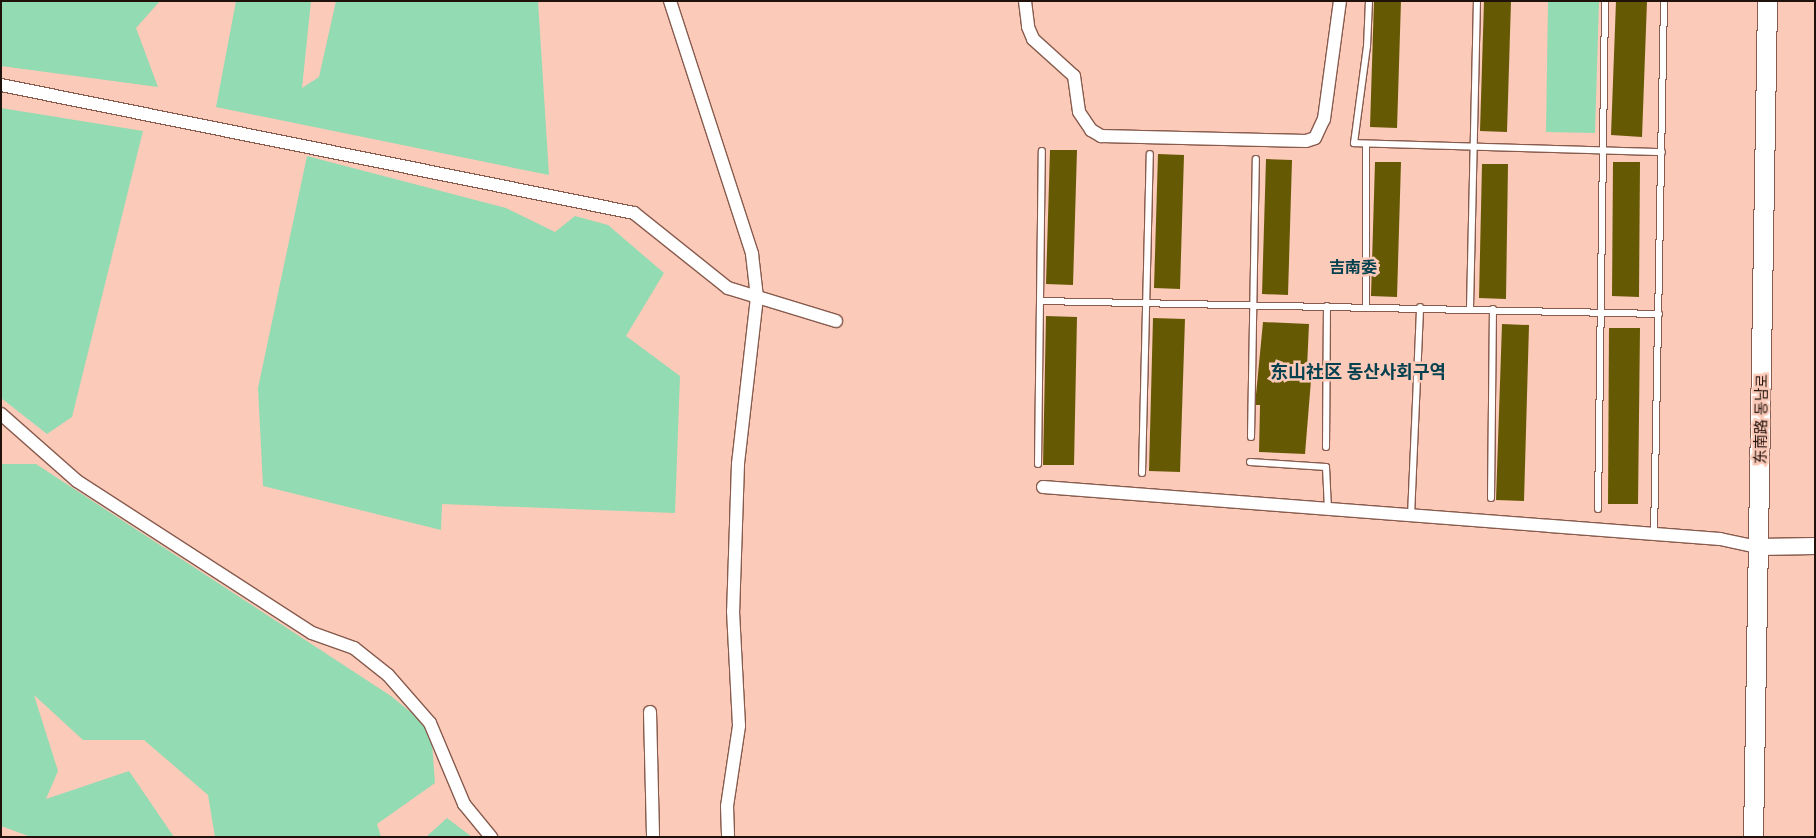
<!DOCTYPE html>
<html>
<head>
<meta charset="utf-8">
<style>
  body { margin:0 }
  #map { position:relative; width:1816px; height:838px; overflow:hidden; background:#fccab9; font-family:Lora,"Noto Sans SC","Noto Sans KR",serif }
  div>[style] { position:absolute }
  .green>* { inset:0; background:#93dbb2 }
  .building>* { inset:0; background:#665904 }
  .roads { filter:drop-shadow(1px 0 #875b4d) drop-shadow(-1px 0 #875b4d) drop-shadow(0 1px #875b4d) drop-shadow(0 -1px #875b4d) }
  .service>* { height:6px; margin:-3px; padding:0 3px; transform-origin:3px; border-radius:3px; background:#fff }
  .minor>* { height:12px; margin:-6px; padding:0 6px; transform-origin:6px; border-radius:6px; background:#fff }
  .tertiary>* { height:16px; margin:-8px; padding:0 8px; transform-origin:8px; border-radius:8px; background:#fff }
  .secondary>* { height:19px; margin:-9.5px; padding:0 9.5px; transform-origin:9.5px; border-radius:9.5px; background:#fff }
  span { translate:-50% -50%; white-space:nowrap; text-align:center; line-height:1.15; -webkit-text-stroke:5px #fccab9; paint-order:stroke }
  .street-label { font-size:15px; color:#21110b }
  .neighbourhood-label { font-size:16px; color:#05414f; font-weight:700 }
  .quarter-label { font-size:18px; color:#05414f; font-weight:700 }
  .frame { position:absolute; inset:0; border:2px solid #21110b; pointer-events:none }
</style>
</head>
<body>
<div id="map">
  <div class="green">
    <i style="clip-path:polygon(1px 1px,160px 1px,136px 28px,158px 87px,1px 66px)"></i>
    <i style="clip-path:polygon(236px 1px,311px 1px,302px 88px,319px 77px,336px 1px,538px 1px,549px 175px,216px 107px)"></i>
    <i style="clip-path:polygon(1548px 1px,1599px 1px,1595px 133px,1546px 132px)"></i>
    <i style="clip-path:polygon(1px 108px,143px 131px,72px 417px,47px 434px,1px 398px)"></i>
    <i style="clip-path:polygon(307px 156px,506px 208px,555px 232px,575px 216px,608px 225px,664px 273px,626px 336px,680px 376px,675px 513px,442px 504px,441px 530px,263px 486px,258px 388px)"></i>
    <i style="clip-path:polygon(1px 464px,36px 464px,391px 696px,431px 729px,435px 783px,377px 824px,381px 837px,215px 837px,208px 795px,144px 740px,83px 740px,34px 695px,58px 771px,46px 799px,129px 771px,174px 837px,31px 837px,1px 826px)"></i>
    <i style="clip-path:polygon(447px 818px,472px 837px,426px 837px)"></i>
  </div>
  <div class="building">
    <i style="clip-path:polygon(1374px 1px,1401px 1px,1397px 128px,1370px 127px)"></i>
    <i style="clip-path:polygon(1484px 1px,1511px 1px,1507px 132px,1480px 131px)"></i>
    <i style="clip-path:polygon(1616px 1px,1647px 1px,1642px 137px,1611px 135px)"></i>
    <i style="clip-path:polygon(1050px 150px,1077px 150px,1073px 285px,1046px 284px)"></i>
    <i style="clip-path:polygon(1158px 154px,1184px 155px,1180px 289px,1154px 288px)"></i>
    <i style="clip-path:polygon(1266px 159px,1292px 160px,1288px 295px,1262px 294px)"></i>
    <i style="clip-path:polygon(1375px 162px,1401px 162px,1397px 297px,1371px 296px)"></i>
    <i style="clip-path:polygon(1613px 162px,1640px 162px,1639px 297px,1612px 296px)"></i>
    <i style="clip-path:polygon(1482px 164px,1508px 164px,1506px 299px,1479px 298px)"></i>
    <i style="clip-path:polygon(1046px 316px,1077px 317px,1074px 465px,1043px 465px)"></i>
    <i style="clip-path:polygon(1153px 318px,1185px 319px,1180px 472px,1149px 471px)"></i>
    <i style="clip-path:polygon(1263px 322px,1309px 324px,1307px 368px,1312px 368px,1305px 454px,1259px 452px,1260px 405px,1255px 405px)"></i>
    <i style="clip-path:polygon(1502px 324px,1529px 325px,1524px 501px,1496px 500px)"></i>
    <i style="clip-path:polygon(1609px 328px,1640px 328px,1638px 504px,1608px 504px)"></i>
  </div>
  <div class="roads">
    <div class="service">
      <i style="left:1369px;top:1px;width:45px;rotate:92.5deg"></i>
      <i style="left:1367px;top:46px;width:98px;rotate:97.6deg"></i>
      <i style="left:1354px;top:143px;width:308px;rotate:1.7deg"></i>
      <i style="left:1040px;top:301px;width:619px;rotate:1.2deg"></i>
      <i style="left:1366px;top:306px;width:162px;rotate:-90deg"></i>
      <i style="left:1470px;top:308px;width:307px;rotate:-88.7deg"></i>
      <i style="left:1251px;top:437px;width:278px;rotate:-89deg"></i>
      <i style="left:1326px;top:447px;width:141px;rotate:-89.6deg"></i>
      <i style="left:1250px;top:462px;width:76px;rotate:3.8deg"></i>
      <i style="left:1326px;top:467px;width:43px;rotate:87.3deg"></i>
      <i style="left:1038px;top:464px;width:313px;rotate:-89.3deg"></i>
      <i style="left:1142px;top:473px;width:319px;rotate:-88.6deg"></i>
      <i style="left:1491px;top:498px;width:189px;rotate:-89.4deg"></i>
      <i style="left:1598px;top:509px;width:508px;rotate:-89.21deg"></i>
      <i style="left:1411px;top:516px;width:209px;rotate:-87.5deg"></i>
      <i style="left:1654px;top:535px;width:534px;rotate:-88.93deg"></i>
    </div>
    <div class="minor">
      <i style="left:670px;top:1px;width:266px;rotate:72deg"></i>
      <i style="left:752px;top:254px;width:43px;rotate:83.4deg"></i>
      <i style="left:757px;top:297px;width:168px;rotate:96.5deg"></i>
      <i style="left:738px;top:464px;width:147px;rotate:91.9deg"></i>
      <i style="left:733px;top:611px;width:115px;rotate:87deg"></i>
      <i style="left:739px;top:726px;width:81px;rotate:98.5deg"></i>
      <i style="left:727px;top:806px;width:31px;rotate:88deg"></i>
      <i style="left:1025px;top:1px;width:26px;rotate:83deg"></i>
      <i style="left:1028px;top:27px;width:13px;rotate:67deg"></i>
      <i style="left:1033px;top:39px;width:55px;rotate:42.1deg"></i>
      <i style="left:1074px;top:76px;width:36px;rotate:82deg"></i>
      <i style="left:1079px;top:112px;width:22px;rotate:56deg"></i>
      <i style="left:1091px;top:130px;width:12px;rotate:31deg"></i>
      <i style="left:1101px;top:136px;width:205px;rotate:1.4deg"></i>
      <i style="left:1306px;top:141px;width:9px;rotate:-18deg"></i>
      <i style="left:1315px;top:138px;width:21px;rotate:-65deg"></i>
      <i style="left:1324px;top:119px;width:119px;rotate:-82.3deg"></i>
      <i style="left:1px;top:85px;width:646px;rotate:11.43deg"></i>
      <i style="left:634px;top:213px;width:120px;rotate:38.6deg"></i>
      <i style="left:728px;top:288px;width:113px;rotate:17deg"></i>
      <i style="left:1px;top:414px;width:101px;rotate:41.4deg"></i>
      <i style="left:77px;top:481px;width:280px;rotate:32.9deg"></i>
      <i style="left:312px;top:633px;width:45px;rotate:19.7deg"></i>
      <i style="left:354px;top:648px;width:43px;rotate:38.5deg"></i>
      <i style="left:388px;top:675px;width:64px;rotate:48.8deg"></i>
      <i style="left:430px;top:723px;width:88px;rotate:67.2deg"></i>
      <i style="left:464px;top:804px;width:43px;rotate:50.7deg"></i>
      <i style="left:1043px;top:487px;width:679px;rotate:4.39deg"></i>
      <i style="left:1720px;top:539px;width:40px;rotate:12deg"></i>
      <i style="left:650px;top:712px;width:125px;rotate:88.6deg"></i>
    </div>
    <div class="tertiary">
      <i style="left:1759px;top:547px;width:56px;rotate:-1deg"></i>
    </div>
    <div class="secondary">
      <i style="left:1753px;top:837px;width:836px;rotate:-89.04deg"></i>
    </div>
  </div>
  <div class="street-label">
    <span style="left:1761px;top:419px;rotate:-89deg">东南路 동남로</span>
  </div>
  <div class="neighbourhood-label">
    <span style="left:1353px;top:267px">吉南委</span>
  </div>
  <div class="quarter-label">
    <span style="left:1358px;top:372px">东山社区 동산사회구역</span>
  </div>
  <div class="frame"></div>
</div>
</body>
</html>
